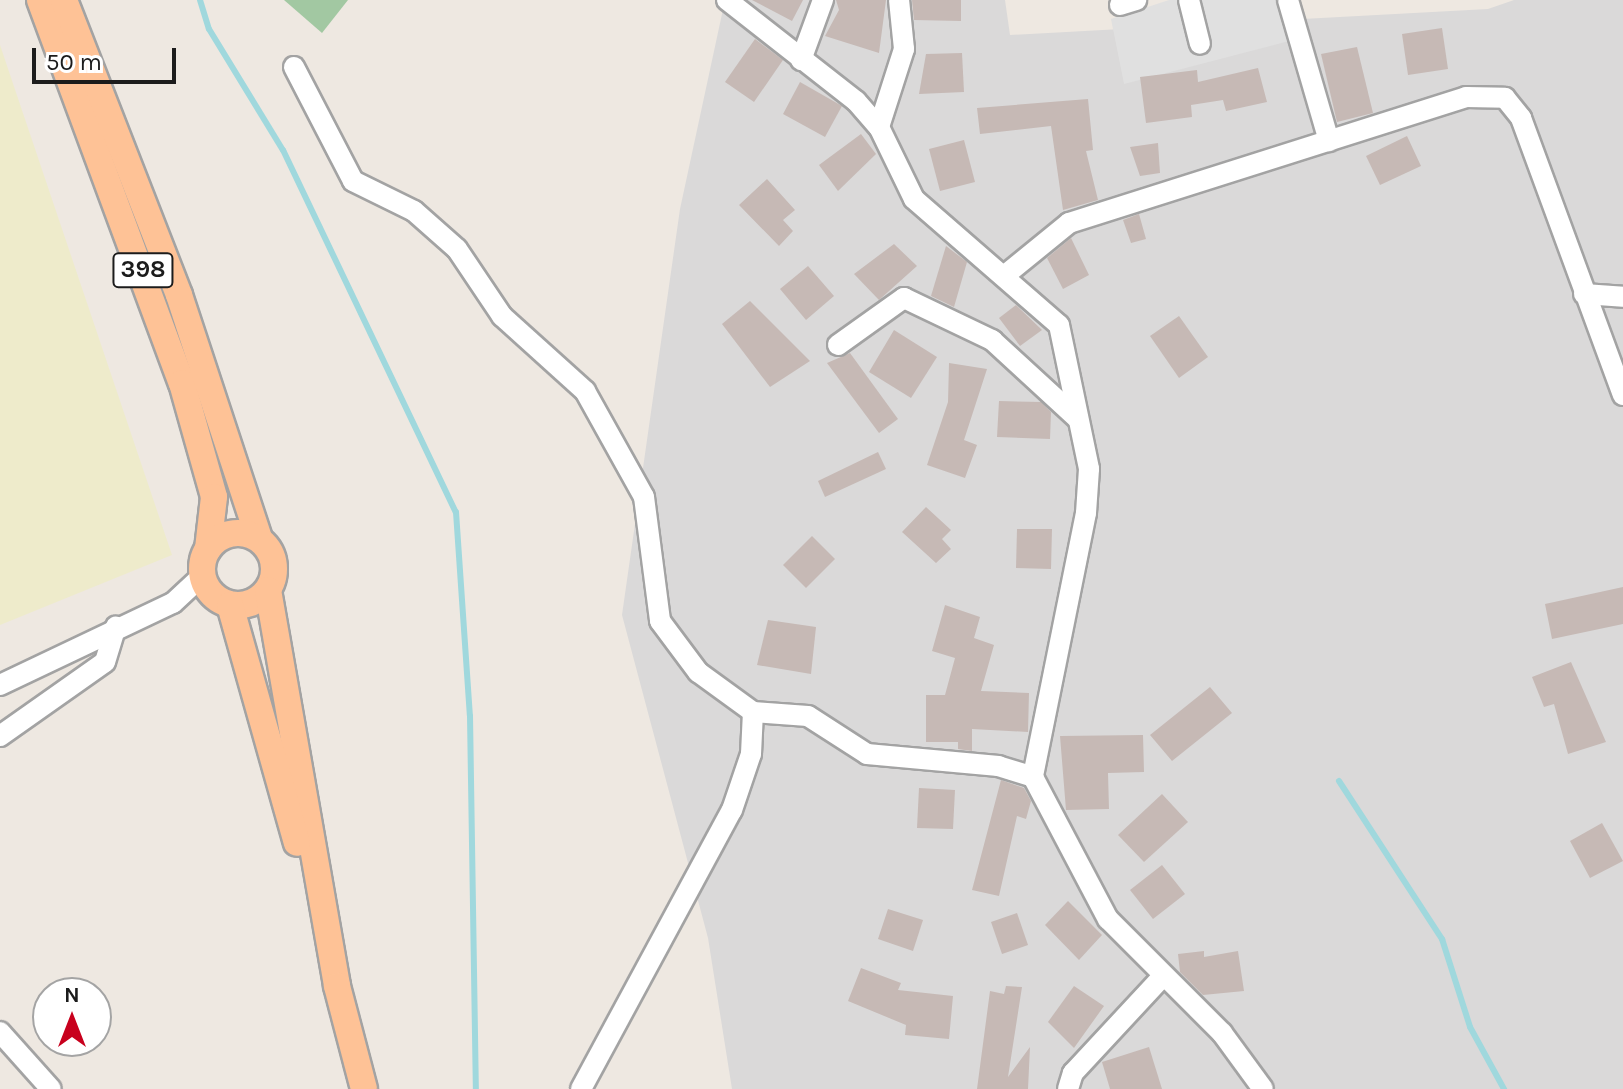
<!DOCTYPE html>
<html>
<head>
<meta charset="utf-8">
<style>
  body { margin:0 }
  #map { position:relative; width:1623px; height:1089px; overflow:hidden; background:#eee8e1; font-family:Karla,sans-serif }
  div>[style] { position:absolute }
  .residential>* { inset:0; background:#dad9d9 }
  .farmland>* { inset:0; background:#eeebcb }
  .cemetery>* { inset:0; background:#a2c8a2 }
  .parking>* { inset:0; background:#e0e0e0 }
  .stream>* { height:6px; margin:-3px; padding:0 3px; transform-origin:3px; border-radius:3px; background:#a0d8dd }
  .building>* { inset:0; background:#c6b9b5 }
  .roads { filter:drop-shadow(2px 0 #a3a3a3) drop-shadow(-2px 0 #a3a3a3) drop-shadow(0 2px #a3a3a3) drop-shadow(0 -2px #a3a3a3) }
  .minor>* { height:20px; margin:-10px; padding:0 10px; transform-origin:10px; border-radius:10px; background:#fff }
  .major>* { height:26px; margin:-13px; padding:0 13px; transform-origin:13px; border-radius:13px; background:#fec296 }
  .major>.ring { margin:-13px; padding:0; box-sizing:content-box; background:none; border:26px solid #fec296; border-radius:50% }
  span { translate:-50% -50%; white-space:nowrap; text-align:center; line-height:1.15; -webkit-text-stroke:6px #fff; paint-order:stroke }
  .shield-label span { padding:2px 6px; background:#fff; border:2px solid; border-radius:6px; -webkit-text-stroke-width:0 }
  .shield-label { font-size:24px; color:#1c1c1c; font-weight:700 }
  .north { position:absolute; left:32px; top:977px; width:80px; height:80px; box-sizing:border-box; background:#fff; border:2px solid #a4a4a4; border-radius:50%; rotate:0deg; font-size:22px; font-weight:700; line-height:32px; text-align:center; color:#1c1c1c }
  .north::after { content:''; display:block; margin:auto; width:28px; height:36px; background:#c8001d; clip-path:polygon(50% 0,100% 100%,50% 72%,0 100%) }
  .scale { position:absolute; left:32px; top:48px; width:144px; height:36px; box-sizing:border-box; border:4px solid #1c1c1c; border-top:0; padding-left:10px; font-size:24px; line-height:28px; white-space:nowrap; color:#1c1c1c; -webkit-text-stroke:6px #fff; paint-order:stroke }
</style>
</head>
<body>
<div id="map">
  <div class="residential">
    <i style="clip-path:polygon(725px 0,1005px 0,1010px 35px,1488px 9px,1514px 0,1623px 0,1623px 1089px,732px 1089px,708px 938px,622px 615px,680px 209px)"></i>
  </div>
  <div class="farmland">
    <i style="clip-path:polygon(0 45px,172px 555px,0 625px)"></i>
  </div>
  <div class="cemetery">
    <i style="clip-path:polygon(284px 0,348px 0,322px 33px)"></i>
  </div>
  <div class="parking">
    <i style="clip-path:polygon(1169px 0,1278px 0,1289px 41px,1124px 84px,1111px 19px)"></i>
  </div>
  <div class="stream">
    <i style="left:200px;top:0;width:30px;rotate:73deg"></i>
    <i style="left:209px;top:29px;width:142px;rotate:58.6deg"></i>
    <i style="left:283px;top:150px;width:401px;rotate:64.5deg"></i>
    <i style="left:456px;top:512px;width:204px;rotate:86.1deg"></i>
    <i style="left:470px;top:716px;width:373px;rotate:89.1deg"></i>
    <i style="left:1339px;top:781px;width:189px;rotate:56.9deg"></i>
    <i style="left:1442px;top:939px;width:92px;rotate:72.3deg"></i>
    <i style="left:1470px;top:1027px;width:71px;rotate:61.3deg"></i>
  </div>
  <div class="building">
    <i style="clip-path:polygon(752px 0,803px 0,792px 21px)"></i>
    <i style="clip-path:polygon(836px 0,886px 0,879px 53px,825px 36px,839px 10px)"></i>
    <i style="clip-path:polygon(912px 0,961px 0,961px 21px,914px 20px)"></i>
    <i style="clip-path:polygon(1442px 28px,1448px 69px,1408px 75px,1402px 34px)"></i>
    <i style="clip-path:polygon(755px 39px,783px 60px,754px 102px,725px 82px)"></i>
    <i style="clip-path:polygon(1357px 47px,1373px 113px,1337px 122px,1321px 54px)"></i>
    <i style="clip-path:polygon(962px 53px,964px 92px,919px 94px,926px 54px)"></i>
    <i style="clip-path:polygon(1258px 68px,1267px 102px,1226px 111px,1223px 100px,1191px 105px,1192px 117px,1146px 123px,1140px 77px,1197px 70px,1198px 82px)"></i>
    <i style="clip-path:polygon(800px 82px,842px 106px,825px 137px,783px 114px)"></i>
    <i style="clip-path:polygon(1088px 99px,1093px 150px,1086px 151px,1098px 200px,1063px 210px,1051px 126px,980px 134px,977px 108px)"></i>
    <i style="clip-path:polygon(861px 134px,876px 154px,838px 191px,819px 165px)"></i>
    <i style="clip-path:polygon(1407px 136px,1421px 166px,1380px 185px,1366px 156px)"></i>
    <i style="clip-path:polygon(964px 140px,975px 182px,940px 191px,929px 149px)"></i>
    <i style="clip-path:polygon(1158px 143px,1160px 173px,1140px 176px,1130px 147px)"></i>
    <i style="clip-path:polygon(767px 179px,795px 210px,783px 220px,793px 231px,779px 246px,739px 205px)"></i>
    <i style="clip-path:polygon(1139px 214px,1146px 239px,1131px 243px,1123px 220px)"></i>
    <i style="clip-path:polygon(1071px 238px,1089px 275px,1063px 289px,1047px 258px)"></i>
    <i style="clip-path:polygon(894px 244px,917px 266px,879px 300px,854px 274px)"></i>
    <i style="clip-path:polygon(946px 246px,967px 262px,954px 307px,931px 296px)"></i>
    <i style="clip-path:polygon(808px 266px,834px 296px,806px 320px,780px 289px)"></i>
    <i style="clip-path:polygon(750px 301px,810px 361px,770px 387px,722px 324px)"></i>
    <i style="clip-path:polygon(1016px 305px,1042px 330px,1020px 346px,999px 318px)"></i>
    <i style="clip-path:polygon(1179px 316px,1208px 357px,1179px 378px,1150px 336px)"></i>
    <i style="clip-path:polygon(894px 330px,937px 357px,911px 398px,869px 372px)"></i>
    <i style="clip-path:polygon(850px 353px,898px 419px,879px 433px,827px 363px)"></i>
    <i style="clip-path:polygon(949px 363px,987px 369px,964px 440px,977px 445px,965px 478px,927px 465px,948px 402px)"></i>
    <i style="clip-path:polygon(999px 401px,1041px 402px,1051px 412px,1050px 439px,997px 437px)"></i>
    <i style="clip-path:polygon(878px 452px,886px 469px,825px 497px,818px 481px)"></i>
    <i style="clip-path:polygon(926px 507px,951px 530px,942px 539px,951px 549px,936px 563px,902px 532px)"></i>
    <i style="clip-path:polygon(1017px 529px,1052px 529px,1051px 569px,1016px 568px)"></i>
    <i style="clip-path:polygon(812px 536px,835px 559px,806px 588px,783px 565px)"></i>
    <i style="clip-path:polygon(1623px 587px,1623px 624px,1552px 639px,1545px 604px)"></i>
    <i style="clip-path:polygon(945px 605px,980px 617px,974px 638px,994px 645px,981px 691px,1029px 693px,1028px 732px,972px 729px,972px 751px,958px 749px,958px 742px,926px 742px,926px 695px,945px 695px,955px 658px,932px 651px)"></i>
    <i style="clip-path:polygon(768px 620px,816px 627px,811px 674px,757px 665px)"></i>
    <i style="clip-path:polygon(1571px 662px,1606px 742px,1568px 754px,1554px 704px,1544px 707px,1532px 677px)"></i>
    <i style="clip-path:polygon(1210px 687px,1232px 713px,1172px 761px,1150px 735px)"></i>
    <i style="clip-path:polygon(1143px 735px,1144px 772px,1108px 773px,1109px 809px,1066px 810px,1060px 736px)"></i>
    <i style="clip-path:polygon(1001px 780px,1024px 788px,1031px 801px,1026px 819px,1017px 816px,999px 896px,972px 890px)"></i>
    <i style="clip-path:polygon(919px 788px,955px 790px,953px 829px,917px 828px)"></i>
    <i style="clip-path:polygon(1162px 794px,1188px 822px,1144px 862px,1118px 835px)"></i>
    <i style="clip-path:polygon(1602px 823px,1623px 861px,1590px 878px,1570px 841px)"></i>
    <i style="clip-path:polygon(1162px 865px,1185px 894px,1153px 919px,1130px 890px)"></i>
    <i style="clip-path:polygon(1068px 901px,1102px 935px,1079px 960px,1045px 925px)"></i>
    <i style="clip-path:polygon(888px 909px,923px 920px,913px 951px,878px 939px)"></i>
    <i style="clip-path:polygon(1017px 913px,1028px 945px,1002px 954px,991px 922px)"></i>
    <i style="clip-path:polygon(1204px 951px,1204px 957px,1238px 951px,1244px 991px,1203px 995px,1180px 972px,1178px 954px)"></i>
    <i style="clip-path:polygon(861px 968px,901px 983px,898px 990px,953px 996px,949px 1039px,905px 1035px,906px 1025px,848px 1001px)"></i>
    <i style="clip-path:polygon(1006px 986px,1022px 987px,1008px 1077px,1030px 1047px,1028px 1089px,977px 1089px,990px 991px,1004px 994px)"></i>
    <i style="clip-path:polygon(1074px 986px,1104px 1006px,1074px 1048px,1048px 1022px)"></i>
    <i style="clip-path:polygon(1149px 1047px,1162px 1089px,1110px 1089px,1102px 1062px)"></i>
  </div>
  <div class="roads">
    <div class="minor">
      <i style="left:727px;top:0;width:164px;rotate:38.1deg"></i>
      <i style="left:856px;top:101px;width:35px;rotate:49deg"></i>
      <i style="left:879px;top:127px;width:80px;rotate:64.1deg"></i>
      <i style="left:914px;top:199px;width:192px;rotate:41deg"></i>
      <i style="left:1059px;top:325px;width:147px;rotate:78.2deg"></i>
      <i style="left:1089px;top:469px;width:44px;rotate:93.9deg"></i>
      <i style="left:1086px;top:513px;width:269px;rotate:101.4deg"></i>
      <i style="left:1189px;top:0;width:45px;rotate:76deg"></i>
      <i style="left:1288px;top:0;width:147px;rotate:73.8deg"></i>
      <i style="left:1120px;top:5px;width:17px;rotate:-17deg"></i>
      <i style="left:801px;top:60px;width:64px;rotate:-69.9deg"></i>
      <i style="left:294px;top:67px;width:128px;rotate:62.6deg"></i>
      <i style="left:353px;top:181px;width:68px;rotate:26.2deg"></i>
      <i style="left:414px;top:211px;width:57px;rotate:41.5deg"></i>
      <i style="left:457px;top:249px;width:81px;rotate:56.1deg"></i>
      <i style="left:502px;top:316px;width:112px;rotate:42.1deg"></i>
      <i style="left:585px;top:391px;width:121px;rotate:60.9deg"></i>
      <i style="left:644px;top:497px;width:125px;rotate:82.6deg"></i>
      <i style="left:660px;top:621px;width:64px;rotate:53.3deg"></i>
      <i style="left:698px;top:672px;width:68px;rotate:36deg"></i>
      <i style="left:879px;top:127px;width:82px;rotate:-72.2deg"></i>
      <i style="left:904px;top:49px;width:49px;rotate:-95.8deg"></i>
      <i style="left:1004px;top:276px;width:84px;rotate:-39.2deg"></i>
      <i style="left:1069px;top:223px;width:417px;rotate:-17.6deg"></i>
      <i style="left:1466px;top:97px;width:39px;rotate:1deg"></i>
      <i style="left:1505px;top:98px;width:26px;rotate:51deg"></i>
      <i style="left:1521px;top:118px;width:295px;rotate:69.8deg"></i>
      <i style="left:1584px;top:294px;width:39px;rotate:4deg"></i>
      <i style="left:838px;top:345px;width:81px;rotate:-35.5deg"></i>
      <i style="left:904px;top:298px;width:98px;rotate:25.5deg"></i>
      <i style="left:992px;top:340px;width:117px;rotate:42.6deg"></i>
      <i style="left:0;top:685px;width:191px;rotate:-25.4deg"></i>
      <i style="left:173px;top:603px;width:40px;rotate:-43deg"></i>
      <i style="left:0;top:736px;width:128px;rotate:-35.2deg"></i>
      <i style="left:105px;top:662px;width:37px;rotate:-73deg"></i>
      <i style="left:0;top:1032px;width:76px;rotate:48.2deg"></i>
      <i style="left:581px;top:1089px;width:317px;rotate:-61.6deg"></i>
      <i style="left:732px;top:810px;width:59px;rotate:-71.3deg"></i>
      <i style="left:751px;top:754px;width:42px;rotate:-87.3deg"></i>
      <i style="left:753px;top:712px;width:55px;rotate:4.2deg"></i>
      <i style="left:808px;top:716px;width:70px;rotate:32.8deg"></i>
      <i style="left:867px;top:754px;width:132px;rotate:5.2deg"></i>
      <i style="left:998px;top:766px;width:37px;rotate:17deg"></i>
      <i style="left:1033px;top:777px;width:161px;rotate:62.2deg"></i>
      <i style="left:1108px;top:919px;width:161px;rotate:45deg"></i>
      <i style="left:1222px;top:1033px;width:69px;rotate:53.8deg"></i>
      <i style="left:1068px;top:1089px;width:17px;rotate:-73deg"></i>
      <i style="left:1073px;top:1073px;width:132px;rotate:-47.1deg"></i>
    </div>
    <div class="major">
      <i style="left:40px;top:0;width:408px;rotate:69.7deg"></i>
      <i style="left:182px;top:383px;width:118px;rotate:74.3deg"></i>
      <i style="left:214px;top:497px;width:52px;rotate:96.6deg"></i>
      <i style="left:64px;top:0;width:317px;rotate:68.7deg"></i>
      <i style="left:179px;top:295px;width:257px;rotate:71.8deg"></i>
      <i class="ring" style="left:202px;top:533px;width:46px;height:46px"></i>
      <i style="left:268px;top:590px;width:402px;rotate:80.1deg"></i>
      <i style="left:337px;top:986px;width:106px;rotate:75.3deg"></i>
      <i style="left:230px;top:605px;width:247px;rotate:74.3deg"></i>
    </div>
  </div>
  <div class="shield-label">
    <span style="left:143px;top:270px">398</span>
  </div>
  <div class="north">N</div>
  <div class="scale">50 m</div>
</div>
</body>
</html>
